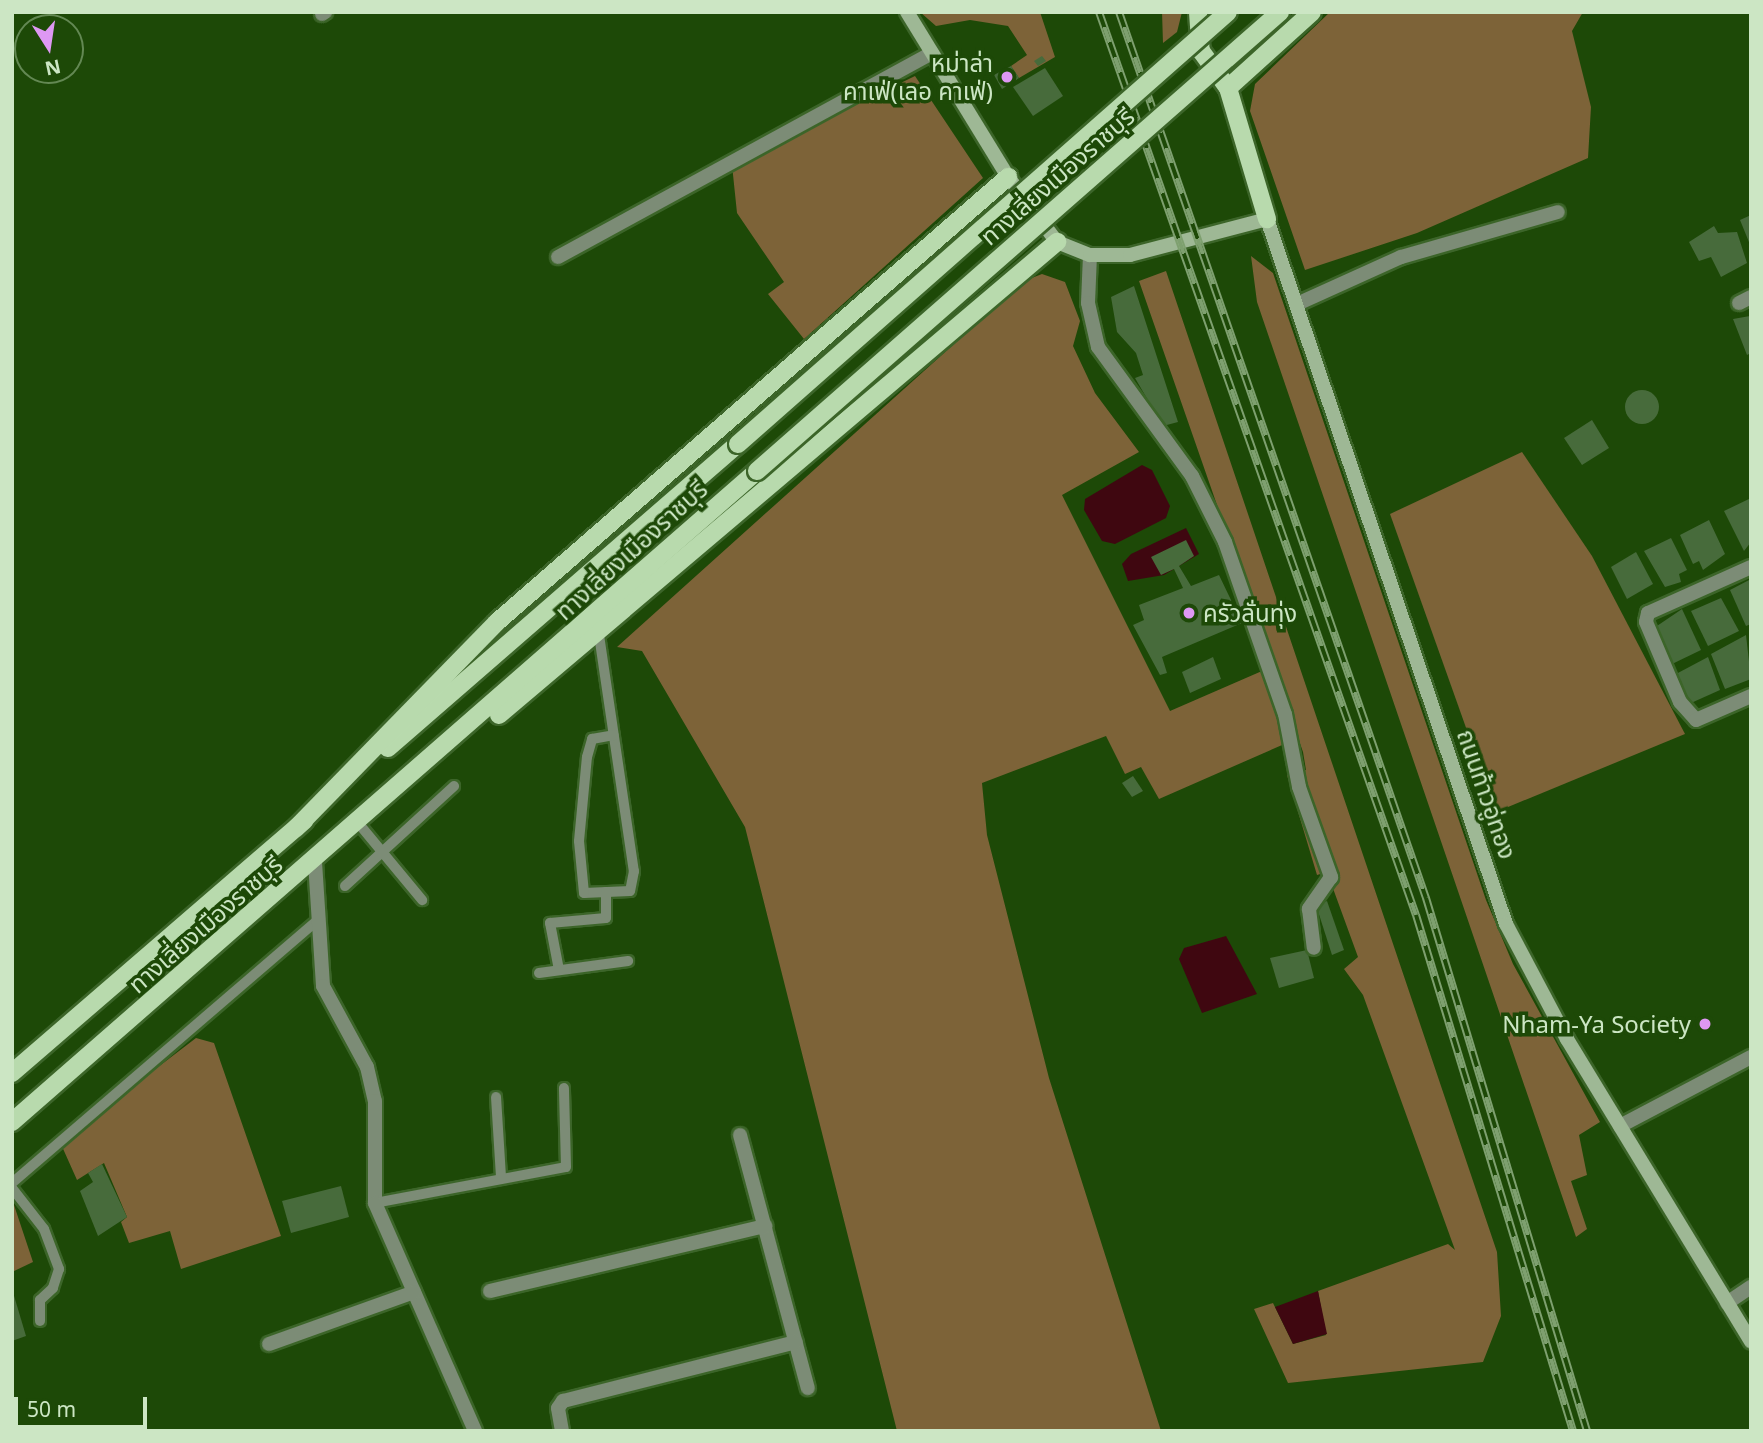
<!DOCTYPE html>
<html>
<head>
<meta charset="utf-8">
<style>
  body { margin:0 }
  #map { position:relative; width:1763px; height:1443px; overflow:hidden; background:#1d4907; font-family:"Noto Sans","Noto Sans Thai",sans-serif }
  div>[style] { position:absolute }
  .green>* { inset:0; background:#7d6338 }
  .water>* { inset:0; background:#3f0710 }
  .building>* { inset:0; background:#476b3b }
  .round { border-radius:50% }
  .roads { filter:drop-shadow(2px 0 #3c6529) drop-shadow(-2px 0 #3c6529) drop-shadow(0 2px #3c6529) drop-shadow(0 -2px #3c6529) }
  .lane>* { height:10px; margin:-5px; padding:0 5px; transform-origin:5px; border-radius:5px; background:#7c8c76 }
  .street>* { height:14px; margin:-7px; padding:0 7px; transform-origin:7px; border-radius:7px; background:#7c8c76 }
  .secondary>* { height:14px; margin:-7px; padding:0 7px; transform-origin:7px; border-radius:7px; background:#9eb895 }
  .primary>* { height:18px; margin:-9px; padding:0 9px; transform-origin:9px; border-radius:9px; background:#b8daad }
  .rail>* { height:8px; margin-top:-4px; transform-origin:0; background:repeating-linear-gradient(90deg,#1d4907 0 16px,#7ea06f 0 32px); box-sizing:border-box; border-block:2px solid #7ea06f }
  .bridges { filter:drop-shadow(2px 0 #3c6529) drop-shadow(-2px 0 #3c6529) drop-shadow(0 2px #3c6529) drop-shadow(0 -2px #3c6529) }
  .primary-bridge>* { height:18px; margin:-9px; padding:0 9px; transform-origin:9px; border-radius:9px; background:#b8daad }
  .dots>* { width:19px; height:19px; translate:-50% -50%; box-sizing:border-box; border:4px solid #1d4907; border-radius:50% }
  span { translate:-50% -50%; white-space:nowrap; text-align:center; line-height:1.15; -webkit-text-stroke:7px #1d4907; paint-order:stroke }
  .poi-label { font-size:24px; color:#cce6c4 }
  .right { translate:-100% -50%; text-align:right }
  .left { translate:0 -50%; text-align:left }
  .street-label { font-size:24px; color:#cce6c4 }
  .frame { position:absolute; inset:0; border:14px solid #cce6c4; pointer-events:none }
  .north { position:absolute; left:14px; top:14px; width:70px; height:70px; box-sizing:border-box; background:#1d4907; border:2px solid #638853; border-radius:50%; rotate:168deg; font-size:19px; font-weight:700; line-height:28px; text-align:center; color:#cce6c4 }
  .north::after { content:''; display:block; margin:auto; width:24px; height:32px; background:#de98f3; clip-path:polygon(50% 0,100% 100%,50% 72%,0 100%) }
  .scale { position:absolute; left:14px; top:1397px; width:133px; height:32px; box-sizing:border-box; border:4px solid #cce6c4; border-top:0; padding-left:9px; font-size:21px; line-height:24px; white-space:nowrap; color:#cce6c4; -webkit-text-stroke:5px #1d4907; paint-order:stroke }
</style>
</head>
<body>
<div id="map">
  <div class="green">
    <i style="clip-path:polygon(920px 12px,1040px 12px,1055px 57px,1019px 78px,1011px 66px,1027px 55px,1008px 26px,970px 20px,936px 26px)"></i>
    <i style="clip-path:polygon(1162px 12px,1182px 12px,1177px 32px,1163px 43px)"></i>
    <i style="clip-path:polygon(1330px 12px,1583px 12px,1572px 31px,1591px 107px,1588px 158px,1417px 233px,1305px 270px,1250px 111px,1255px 84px)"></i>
    <i style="clip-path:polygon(915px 76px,983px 178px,804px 339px,768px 294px,784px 282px,737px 213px,732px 165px)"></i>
    <i style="clip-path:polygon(1251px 256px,1273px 273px,1486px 900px,1513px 964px,1600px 1122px,1579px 1135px,1587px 1175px,1571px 1181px,1587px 1229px,1576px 1237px,1257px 302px)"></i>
    <i style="clip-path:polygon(1166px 271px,1497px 1252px,1501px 1316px,1483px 1362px,1288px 1383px,1254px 1309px,1273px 1303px,1293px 1344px,1326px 1335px,1318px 1291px,1448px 1244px,1455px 1250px,1363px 995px,1344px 969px,1358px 957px,1327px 872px,1317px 875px,1287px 775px,1306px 770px,1303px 752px,1139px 281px)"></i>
    <i style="clip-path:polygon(1042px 274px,1065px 282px,1080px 321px,1073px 346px,1095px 393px,1139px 452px,1062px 495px,1170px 711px,1262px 671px,1289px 742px,1159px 799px,1141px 767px,1125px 774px,1106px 736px,982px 783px,987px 835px,1049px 1078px,1161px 1431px,897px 1431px,745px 827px,642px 651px,617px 647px,1024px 281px)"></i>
    <i style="clip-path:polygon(1522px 452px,1592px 556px,1685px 734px,1496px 812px,1390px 514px)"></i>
    <i style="clip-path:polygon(196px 1038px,214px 1043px,281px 1236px,181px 1269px,170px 1231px,129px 1243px,121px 1222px,127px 1217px,104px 1163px,77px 1180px,60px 1142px)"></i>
    <i style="clip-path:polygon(14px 1205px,33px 1262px,12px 1272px,12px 1206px)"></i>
  </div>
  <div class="water">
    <i style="clip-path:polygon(1142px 465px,1152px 470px,1170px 506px,1166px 518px,1115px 544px,1102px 541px,1084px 510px,1085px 499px)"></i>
    <i style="clip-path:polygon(1186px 528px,1199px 554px,1164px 575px,1128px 581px,1122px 564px,1131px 554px)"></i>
    <i style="clip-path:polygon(1226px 936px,1257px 994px,1202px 1013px,1179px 959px,1184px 948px)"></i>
    <i style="clip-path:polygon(1318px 1291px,1327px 1334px,1293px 1344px,1275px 1307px)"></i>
  </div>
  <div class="building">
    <i style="clip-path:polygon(1042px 56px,1046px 61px,1038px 66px,1034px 61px)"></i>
    <i style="clip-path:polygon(1011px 66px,1019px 78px,1002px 89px,994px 75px)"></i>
    <i style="clip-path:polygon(1045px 68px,1063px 96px,1033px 116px,1013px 87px)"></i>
    <i style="clip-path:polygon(1751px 215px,1751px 247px,1740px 220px)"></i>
    <i style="clip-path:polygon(1714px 226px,1718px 233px,1737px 232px,1747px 263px,1721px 277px,1711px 257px,1699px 261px,1689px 242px)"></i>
    <i style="clip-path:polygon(1134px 286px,1178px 422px,1163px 426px,1135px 378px,1143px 375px,1136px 353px,1117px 332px,1111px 297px)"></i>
    <i style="clip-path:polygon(1751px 308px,1751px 353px,1747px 355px,1733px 319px,1750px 316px)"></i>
    <i class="round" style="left:1625px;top:390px;width:34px;height:34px"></i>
    <i style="clip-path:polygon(1592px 420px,1609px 448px,1582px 465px,1564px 438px)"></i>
    <i style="clip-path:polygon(1751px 498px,1751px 542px,1744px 551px,1724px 511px)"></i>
    <i style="clip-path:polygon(1709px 520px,1725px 554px,1703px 570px,1699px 561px,1693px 564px,1680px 535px)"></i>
    <i style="clip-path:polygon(1671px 538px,1687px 570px,1679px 574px,1681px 582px,1665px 587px,1644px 551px)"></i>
    <i style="clip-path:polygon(1186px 540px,1194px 556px,1179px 566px,1191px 586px,1219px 575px,1242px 623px,1162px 657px,1167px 673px,1160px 675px,1133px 625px,1144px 620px,1139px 605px,1183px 588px,1174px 569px,1161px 575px,1151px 557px)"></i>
    <i style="clip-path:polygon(1636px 552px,1653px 584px,1627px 599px,1611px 567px)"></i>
    <i style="clip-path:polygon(1751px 579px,1751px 624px,1746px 626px,1730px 590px)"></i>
    <i style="clip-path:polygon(1721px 598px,1739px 631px,1708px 646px,1691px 611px)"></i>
    <i style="clip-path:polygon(1682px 609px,1701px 650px,1670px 665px,1654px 628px)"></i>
    <i style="clip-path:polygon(1746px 635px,1751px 679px,1725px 689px,1711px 654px)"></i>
    <i style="clip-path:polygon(1213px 657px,1221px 679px,1190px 693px,1182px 672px)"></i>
    <i style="clip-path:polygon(1708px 657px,1720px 690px,1691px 703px,1676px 674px)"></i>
    <i style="clip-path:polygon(1133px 776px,1143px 791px,1132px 797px,1122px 783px)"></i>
    <i style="clip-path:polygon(1327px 901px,1344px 950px,1332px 955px,1316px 905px)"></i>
    <i style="clip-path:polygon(1307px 950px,1314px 978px,1279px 988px,1270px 958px)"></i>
    <i style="clip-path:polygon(102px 1164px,127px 1217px,98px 1236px,80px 1191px,93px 1182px,88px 1173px)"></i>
    <i style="clip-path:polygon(341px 1186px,349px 1217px,291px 1233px,282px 1201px)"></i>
    <i style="clip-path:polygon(12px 1289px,26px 1336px,12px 1341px)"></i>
  </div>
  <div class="roads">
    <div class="lane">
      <i style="left:599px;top:635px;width:239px;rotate:81.6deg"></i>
      <i style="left:634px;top:871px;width:20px;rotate:101deg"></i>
      <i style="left:630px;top:891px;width:46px;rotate:177.5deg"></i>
      <i style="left:584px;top:893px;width:52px;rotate:-95.5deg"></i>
      <i style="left:579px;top:841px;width:84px;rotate:-84.6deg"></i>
      <i style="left:587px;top:757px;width:19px;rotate:-74deg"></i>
      <i style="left:592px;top:739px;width:22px;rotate:-10deg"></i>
      <i style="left:359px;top:824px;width:99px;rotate:50.3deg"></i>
      <i style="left:345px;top:886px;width:148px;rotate:-42.5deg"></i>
      <i style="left:559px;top:970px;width:48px;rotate:-100.8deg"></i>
      <i style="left:550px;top:923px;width:56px;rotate:-5.1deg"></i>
      <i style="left:606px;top:918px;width:26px;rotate:-90deg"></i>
      <i style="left:539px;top:973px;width:90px;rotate:-7.7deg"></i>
      <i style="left:496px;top:1097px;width:80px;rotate:86.4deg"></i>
      <i style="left:12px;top:1183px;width:406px;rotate:-40.7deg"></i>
      <i style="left:12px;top:1188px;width:52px;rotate:52deg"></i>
      <i style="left:44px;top:1229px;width:43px;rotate:69.4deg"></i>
      <i style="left:59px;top:1269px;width:20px;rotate:108deg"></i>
      <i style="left:53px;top:1288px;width:18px;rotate:137deg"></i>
      <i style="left:40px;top:1300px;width:21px;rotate:90deg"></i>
      <i style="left:375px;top:1203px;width:194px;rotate:-10.7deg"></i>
      <i style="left:566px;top:1167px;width:79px;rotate:-91.5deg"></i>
    </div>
    <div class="street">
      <i style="left:322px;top:14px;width:4px;rotate:-34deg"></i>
      <i style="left:1090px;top:255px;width:48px;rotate:92.4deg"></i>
      <i style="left:1088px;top:303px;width:45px;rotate:77.2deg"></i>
      <i style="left:1098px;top:347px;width:160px;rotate:53.9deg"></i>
      <i style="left:1192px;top:476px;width:74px;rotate:63.4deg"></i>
      <i style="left:1225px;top:542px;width:182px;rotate:70.8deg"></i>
      <i style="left:1285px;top:714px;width:74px;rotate:79.1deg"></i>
      <i style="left:1299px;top:787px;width:96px;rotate:70.4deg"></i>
      <i style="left:1331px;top:877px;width:39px;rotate:125deg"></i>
      <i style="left:1309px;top:909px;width:39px;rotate:83deg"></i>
      <i style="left:558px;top:257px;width:426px;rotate:-28.6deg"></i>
      <i style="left:1739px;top:303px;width:13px;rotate:-27deg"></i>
      <i style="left:1297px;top:304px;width:114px;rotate:-24.3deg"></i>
      <i style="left:1401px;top:257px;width:163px;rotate:-16deg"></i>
      <i style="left:1751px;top:567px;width:113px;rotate:155.9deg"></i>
      <i style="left:1648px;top:613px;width:9px;rotate:103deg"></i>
      <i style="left:1646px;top:622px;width:87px;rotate:67deg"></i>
      <i style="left:1680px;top:702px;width:24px;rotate:48deg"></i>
      <i style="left:1696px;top:720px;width:60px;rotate:-23.6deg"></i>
      <i style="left:315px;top:862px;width:124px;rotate:86.3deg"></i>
      <i style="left:323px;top:986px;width:92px;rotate:61.5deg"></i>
      <i style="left:367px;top:1067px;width:35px;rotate:77deg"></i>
      <i style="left:375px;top:1101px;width:102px;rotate:90deg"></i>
      <i style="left:375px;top:1203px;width:249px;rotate:66.3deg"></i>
      <i style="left:1620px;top:1126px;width:148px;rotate:-27.8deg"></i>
      <i style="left:740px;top:1135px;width:262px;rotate:75deg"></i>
      <i style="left:490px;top:1291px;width:283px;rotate:-13.3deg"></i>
      <i style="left:1727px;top:1303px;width:29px;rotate:-34deg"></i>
      <i style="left:269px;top:1344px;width:154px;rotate:-19.7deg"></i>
      <i style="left:562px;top:1431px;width:23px;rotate:-100deg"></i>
      <i style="left:558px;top:1408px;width:9px;rotate:-54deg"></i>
      <i style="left:563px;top:1401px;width:240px;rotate:-14.2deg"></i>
    </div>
    <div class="secondary">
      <i style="left:907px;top:12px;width:193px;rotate:58.5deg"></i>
      <i style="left:1008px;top:177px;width:81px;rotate:53deg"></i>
      <i style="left:1057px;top:242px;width:35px;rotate:22deg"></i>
      <i style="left:1090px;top:255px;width:40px"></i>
      <i style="left:1130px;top:255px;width:142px;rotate:-14.7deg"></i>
      <i style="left:1267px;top:219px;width:744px;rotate:71.27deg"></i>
      <i style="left:1506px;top:924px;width:130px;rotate:62.1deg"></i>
      <i style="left:1567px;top:1039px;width:354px;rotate:58.7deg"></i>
    </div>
    <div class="primary">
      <i style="left:1198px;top:12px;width:39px;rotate:86deg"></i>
      <i style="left:1201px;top:51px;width:46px;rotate:53.9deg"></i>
      <i style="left:1228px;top:88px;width:113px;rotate:-42.1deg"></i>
      <i style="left:1228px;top:88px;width:137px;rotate:73.4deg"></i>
      <i style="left:499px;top:715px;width:732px;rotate:-40.29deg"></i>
      <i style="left:388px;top:748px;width:464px;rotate:-41deg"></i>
      <i style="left:296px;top:828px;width:288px;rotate:-45.7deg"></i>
      <i style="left:497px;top:622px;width:678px;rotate:-41.05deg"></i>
      <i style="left:12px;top:1073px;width:386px;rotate:-40.8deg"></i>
      <i style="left:12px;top:1122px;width:989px;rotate:-41.15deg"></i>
    </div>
  </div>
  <div class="rail">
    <i style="left:1099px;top:12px;width:957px;rotate:70.66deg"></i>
    <i style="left:1416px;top:915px;width:539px;rotate:73.08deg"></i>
    <i style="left:1119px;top:12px;width:938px;rotate:70.89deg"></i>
    <i style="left:1426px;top:898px;width:557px;rotate:73.19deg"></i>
  </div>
  <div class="bridges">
    <div class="primary-bridge">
      <i style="left:738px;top:444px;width:653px;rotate:-41.4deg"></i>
      <i style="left:757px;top:471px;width:696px;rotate:-41.27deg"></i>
    </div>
  </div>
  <div class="dots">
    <i style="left:1007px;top:77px;background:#de98f3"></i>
    <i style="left:1189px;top:613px;background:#de98f3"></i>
    <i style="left:1705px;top:1024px;background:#de98f3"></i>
  </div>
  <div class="poi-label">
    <span class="right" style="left:993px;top:77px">หม่าล่า<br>คาเฟ่(เลอ คาเฟ่)</span>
    <span class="left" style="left:1203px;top:613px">ครัวลั่นทุ่ง</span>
    <span class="right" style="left:1691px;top:1024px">Nham-Ya Society</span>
  </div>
  <div class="street-label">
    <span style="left:1057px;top:176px;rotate:-41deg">ทางเลี่ยงเมืองราชบุรี</span>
    <span style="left:631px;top:550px;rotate:-42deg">ทางเลี่ยงเมืองราชบุรี</span>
    <span style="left:1487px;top:794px;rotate:71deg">ถนนท้าวอู่ทอง</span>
    <span style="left:205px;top:924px;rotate:-41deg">ทางเลี่ยงเมืองราชบุรี</span>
  </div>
  <div class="frame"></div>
  <div class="north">N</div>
  <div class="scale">50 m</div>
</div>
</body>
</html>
